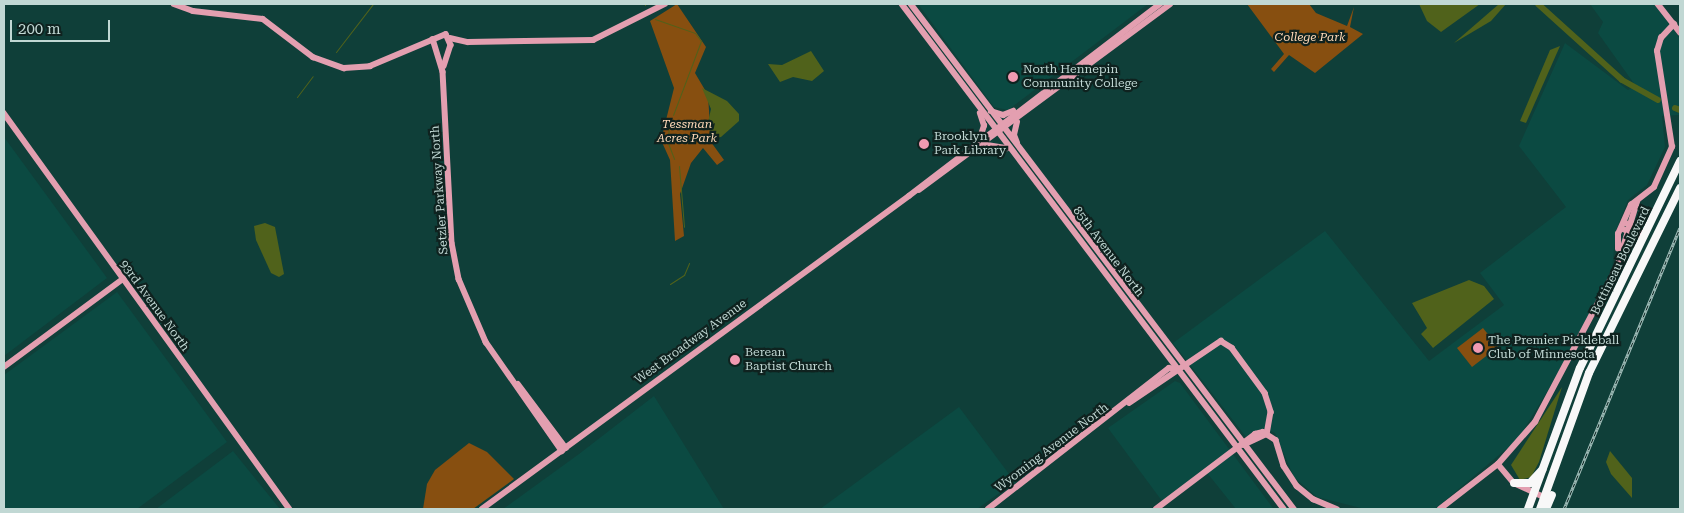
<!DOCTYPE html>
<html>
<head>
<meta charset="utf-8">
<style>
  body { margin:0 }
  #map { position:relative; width:1684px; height:513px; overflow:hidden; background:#0f3f39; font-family:"Roboto Serif",serif }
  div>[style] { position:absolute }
  .built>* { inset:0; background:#0b4a42 }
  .green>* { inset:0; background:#874f10 }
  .water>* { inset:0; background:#50621b }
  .stream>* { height:1px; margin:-0.5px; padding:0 0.5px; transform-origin:0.5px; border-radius:0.5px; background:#50621b }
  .river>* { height:6px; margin:-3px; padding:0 3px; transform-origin:3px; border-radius:3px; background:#50621b }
  .secondary>* { height:5.5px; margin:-2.75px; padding:0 2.75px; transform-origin:2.75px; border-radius:2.75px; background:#e39fb0 }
  .highway>* { height:8px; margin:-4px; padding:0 4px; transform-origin:4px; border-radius:4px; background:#f8f8f8 }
  .rail>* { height:3px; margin-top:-1.5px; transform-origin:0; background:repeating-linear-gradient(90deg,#0f221f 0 4px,#a6c1bd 0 8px); box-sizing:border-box; border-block:1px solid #a6c1bd }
  .dots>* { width:14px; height:14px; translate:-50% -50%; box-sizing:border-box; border:2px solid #0f221f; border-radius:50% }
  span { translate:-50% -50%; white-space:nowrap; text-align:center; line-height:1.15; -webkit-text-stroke:4.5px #0f221f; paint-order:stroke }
  .park-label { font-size:12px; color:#fed8b7; font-style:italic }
  .poi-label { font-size:12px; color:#c1d8d4 }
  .left { translate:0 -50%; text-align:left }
  .street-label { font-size:12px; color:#c1d8d4 }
  .frame { position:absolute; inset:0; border:5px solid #c1d8d4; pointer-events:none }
  .scale { position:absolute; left:10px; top:20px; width:100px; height:22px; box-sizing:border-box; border:2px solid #c1d8d4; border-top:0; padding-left:6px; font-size:15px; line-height:18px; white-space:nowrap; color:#c1d8d4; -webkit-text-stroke:4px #0f221f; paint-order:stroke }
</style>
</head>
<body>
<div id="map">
  <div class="built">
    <i style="clip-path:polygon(918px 4px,1148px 4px,1008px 110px,994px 107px)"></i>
    <i style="clip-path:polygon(1590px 4px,1654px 4px,1680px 38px,1680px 115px,1662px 116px,1665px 147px,1647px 185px,1628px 200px,1616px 230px,1612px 270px,1556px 377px,1518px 439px,1435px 509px,1365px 509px,1317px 497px,1294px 477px,1275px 433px,1265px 428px,1246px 437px,1173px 343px,1325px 231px,1429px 361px,1504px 305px,1480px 273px,1566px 207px,1519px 146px,1565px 43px,1628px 90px,1635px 85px,1598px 33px,1603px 22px)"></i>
    <i style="clip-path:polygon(4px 137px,107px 278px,4px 356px)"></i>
    <i style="clip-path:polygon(117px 292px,227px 442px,137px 509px,4px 509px,4px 375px)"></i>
    <i style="clip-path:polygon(1175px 381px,1180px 383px,1273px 508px,1236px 509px,1204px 469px,1162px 501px,1108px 428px)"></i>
    <i style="clip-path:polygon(654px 396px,724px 509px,503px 509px,579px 454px)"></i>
    <i style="clip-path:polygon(959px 407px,1015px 482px,977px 509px,820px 509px)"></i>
    <i style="clip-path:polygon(233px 451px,280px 509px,156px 509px)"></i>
  </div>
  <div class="green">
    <i style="clip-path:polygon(677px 4px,706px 47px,695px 73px,708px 95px,711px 142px,724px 160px,717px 165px,703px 148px,691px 163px,680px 194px,684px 236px,675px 241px,670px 160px,661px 140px,674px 88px,650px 21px)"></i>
    <i style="clip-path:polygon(1247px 4px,1309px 4px,1316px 13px,1347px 26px,1354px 7px,1350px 27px,1363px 34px,1315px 73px,1289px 55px,1274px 72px,1271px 69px,1284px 54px)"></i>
    <i style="clip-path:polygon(1483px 328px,1498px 347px,1472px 367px,1457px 348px)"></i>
    <i style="clip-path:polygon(469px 443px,487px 452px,514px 479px,473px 509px,423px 509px,427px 484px,435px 470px)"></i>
  </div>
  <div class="water">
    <i style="clip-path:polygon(1419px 4px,1480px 4px,1441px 32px,1427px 21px)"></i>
    <i style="clip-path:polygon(1499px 4px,1506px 4px,1491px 21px,1454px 43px)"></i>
    <i style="clip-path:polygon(1560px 46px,1526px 123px,1520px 121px,1550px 50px)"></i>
    <i style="clip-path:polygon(811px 51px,824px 71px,812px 81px,793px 77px,780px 82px,768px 64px,782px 65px)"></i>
    <i style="clip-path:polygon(702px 88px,727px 101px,739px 114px,739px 121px,721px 137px,711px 139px,708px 122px,711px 109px)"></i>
    <i style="clip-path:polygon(265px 223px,275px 227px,284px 274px,279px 277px,271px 273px,256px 240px,254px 226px)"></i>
    <i style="clip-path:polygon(1469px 280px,1484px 286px,1494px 299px,1433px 348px,1421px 334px,1427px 328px,1412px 303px)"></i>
    <i style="clip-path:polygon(1562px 387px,1539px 462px,1531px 477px,1520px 480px,1511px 465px)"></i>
    <i style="clip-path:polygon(1610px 451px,1632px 478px,1632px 498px,1611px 474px,1606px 462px)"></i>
  </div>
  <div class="stream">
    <i style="left:645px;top:4px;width:1px;rotate:90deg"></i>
    <i style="left:655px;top:19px;width:42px;rotate:19.3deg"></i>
    <i style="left:695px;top:33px;width:10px;rotate:53deg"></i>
    <i style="left:701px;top:41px;width:79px;rotate:110.7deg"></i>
    <i style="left:336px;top:52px;width:61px;rotate:-52.4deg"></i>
    <i style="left:297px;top:97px;width:26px;rotate:-53deg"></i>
    <i style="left:669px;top:122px;width:21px;rotate:93deg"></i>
    <i style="left:668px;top:143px;width:17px;rotate:69deg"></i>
    <i style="left:679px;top:166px;width:61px;rotate:85.3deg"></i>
    <i style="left:670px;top:284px;width:17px;rotate:-33deg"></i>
    <i style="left:684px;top:275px;width:13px;rotate:-67deg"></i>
  </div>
  <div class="river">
    <i style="left:1538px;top:4px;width:113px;rotate:42.1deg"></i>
    <i style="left:1622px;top:80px;width:41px;rotate:29.1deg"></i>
    <i style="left:1675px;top:108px;width:5px;rotate:22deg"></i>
  </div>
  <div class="secondary">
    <i style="left:174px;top:4px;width:20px;rotate:20deg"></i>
    <i style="left:193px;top:11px;width:70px;rotate:6.5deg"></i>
    <i style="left:263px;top:19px;width:63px;rotate:37.2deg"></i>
    <i style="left:313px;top:57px;width:33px;rotate:20deg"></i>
    <i style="left:344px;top:68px;width:26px;rotate:-4deg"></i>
    <i style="left:370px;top:66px;width:82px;rotate:-22.8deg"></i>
    <i style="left:446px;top:34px;width:12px;rotate:66deg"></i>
    <i style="left:451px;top:45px;width:22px;rotate:108deg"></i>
    <i style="left:902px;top:4px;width:633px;rotate:52.89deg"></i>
    <i style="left:911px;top:4px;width:634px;rotate:52.82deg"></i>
    <i style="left:1658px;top:4px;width:36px;rotate:52deg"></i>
    <i style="left:450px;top:38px;width:18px;rotate:13deg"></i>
    <i style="left:468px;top:42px;width:125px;rotate:-0.9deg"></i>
    <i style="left:593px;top:40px;width:80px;rotate:-26.6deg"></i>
    <i style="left:433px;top:39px;width:34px;rotate:73deg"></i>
    <i style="left:443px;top:72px;width:171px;rotate:87deg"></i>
    <i style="left:452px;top:243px;width:37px;rotate:79deg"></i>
    <i style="left:459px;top:279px;width:69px;rotate:66.8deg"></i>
    <i style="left:486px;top:342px;width:133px;rotate:55.1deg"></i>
    <i style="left:991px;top:111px;width:13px;rotate:18deg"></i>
    <i style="left:1003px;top:115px;width:11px;rotate:-22deg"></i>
    <i style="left:4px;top:113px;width:488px;rotate:54.2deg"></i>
    <i style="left:980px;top:138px;width:13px;rotate:-72deg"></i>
    <i style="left:984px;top:126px;width:13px;rotate:-108deg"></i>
    <i style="left:1017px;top:143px;width:9px;rotate:-111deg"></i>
    <i style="left:1014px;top:135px;width:13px;rotate:-77deg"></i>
    <i style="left:987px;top:145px;width:20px;rotate:9deg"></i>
    <i style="left:919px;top:190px;width:312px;rotate:-36.5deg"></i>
    <i style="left:1626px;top:223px;width:22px;rotate:32deg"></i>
    <i style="left:1623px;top:229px;width:22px;rotate:21deg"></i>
    <i style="left:1618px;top:249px;width:15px;rotate:-90deg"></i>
    <i style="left:1618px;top:234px;width:32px;rotate:-66deg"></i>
    <i style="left:1631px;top:205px;width:29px;rotate:-38deg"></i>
    <i style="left:1654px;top:187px;width:44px;rotate:-65.8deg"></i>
    <i style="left:1672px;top:147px;width:97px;rotate:-98.9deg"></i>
    <i style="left:1657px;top:51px;width:14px;rotate:-73deg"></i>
    <i style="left:1661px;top:38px;width:19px;rotate:-47deg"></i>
    <i style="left:4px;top:367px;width:148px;rotate:-36.5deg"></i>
    <i style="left:518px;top:384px;width:80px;rotate:53.1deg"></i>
    <i style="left:1129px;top:403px;width:111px;rotate:-34deg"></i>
    <i style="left:1221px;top:341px;width:13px;rotate:32deg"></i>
    <i style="left:1232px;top:348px;width:56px;rotate:53.7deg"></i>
    <i style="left:1265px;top:393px;width:20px;rotate:72deg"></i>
    <i style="left:1271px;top:412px;width:22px;rotate:100deg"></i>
    <i style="left:1243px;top:445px;width:26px;rotate:-25deg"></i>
    <i style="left:1498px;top:464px;width:25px;rotate:50deg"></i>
    <i style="left:1514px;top:483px;width:35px;rotate:25deg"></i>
    <i style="left:482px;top:509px;width:529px;rotate:-36.24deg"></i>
    <i style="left:909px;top:196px;width:316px;rotate:-37.4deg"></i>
    <i style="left:988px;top:509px;width:229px;rotate:-37.9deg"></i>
    <i style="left:1169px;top:368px;width:6px;rotate:9deg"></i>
    <i style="left:1156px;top:509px;width:124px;rotate:-37.1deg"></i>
    <i style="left:1255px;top:434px;width:8px;rotate:-14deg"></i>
    <i style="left:1263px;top:432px;width:15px;rotate:32deg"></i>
    <i style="left:1276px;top:440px;width:27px;rotate:73deg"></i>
    <i style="left:1284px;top:466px;width:24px;rotate:57deg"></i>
    <i style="left:1297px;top:486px;width:21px;rotate:39deg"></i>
    <i style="left:1313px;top:499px;width:26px;rotate:23deg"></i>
    <i style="left:1440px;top:509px;width:73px;rotate:-37.8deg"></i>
    <i style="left:1498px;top:464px;width:56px;rotate:-48.6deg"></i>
    <i style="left:1535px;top:422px;width:175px;rotate:-62.1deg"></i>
    <i style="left:1617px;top:267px;width:68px;rotate:-72.9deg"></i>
  </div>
  <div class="highway">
    <i style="left:1514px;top:483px;width:16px"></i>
    <i style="left:1530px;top:483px;width:18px;rotate:-47deg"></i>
    <i style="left:1528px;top:509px;width:150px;rotate:-69.8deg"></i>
    <i style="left:1580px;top:368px;width:230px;rotate:-64.2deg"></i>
    <i style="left:1540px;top:509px;width:145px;rotate:-70.2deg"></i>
    <i style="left:1589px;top:373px;width:206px;rotate:-63.8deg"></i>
    <i style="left:1546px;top:509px;width:15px;rotate:-67deg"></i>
  </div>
  <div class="rail">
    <i style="left:1564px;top:509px;width:304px;rotate:-67.6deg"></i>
  </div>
  <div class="dots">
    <i style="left:1013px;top:77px;background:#f19ab1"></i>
    <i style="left:924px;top:144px;background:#f19ab1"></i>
    <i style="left:1478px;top:348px;background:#f19ab1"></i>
    <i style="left:735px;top:360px;background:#f19ab1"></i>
  </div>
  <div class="park-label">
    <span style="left:1310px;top:38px">College Park</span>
    <span style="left:687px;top:132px">Tessman<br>Acres Park</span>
  </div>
  <div class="poi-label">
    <span class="left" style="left:1023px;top:77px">North Hennepin<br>Community College</span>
    <span class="left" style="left:934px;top:144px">Brooklyn<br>Park Library</span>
    <span class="left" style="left:1488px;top:348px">The Premier Pickleball<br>Club of Minnesota</span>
    <span class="left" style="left:745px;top:360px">Berean<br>Baptist Church</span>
  </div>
  <div class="street-label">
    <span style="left:440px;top:190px;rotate:-94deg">Setzler Parkway North</span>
    <span style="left:1108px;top:252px;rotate:53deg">85th Avenue North</span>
    <span style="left:1621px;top:261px;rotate:-64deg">Bottineau Boulevard</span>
    <span style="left:154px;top:306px;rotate:54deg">93rd Avenue North</span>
    <span style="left:691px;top:342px;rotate:-36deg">West Broadway Avenue</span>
    <span style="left:1052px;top:448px;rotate:-37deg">Wyoming Avenue North</span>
  </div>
  <div class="frame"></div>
  <div class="scale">200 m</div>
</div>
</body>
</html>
